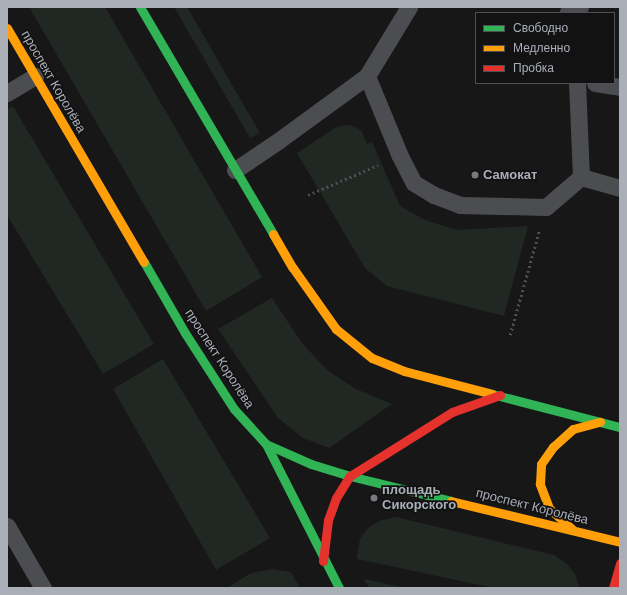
<!DOCTYPE html>
<html>
<head>
<meta charset="utf-8">
<style>
  body { margin:0 }
  #map { position:relative; width:627px; height:595px; overflow:hidden; background:#171718; font-family:"DM Sans",sans-serif }
  div>[style] { position:absolute }
  .green>* { inset:0; background:#212722 }
  .path>* { height:2.5px; margin-top:-1.25px; transform-origin:0; background:repeating-linear-gradient(90deg,#4d4f51 0 2px,transparent 0 5px) }
  .lane>* { height:17px; margin:-8.5px; padding:0 8.5px; transform-origin:8.5px; border-radius:8.5px; background:#4c4d50 }
  .fast>* { height:9px; margin:-4.5px; padding:0 4.5px; transform-origin:4.5px; border-radius:4.5px; background:#30b455 }
  .slow>* { height:9px; margin:-4.5px; padding:0 4.5px; transform-origin:4.5px; border-radius:4.5px; background:#ff9f0a }
  .jam>* { height:9px; margin:-4.5px; padding:0 4.5px; transform-origin:4.5px; border-radius:4.5px; background:#e5322d }
  .dots>* { width:11px; height:11px; translate:-50% -50%; box-sizing:border-box; border:2px solid #121213; border-radius:50% }
  span { translate:-50% -50%; white-space:nowrap; text-align:center; line-height:1.15; -webkit-text-stroke:3.5px #121213; paint-order:stroke }
  .street-label { font-size:13px; color:#aaaeb7 }
  .poi-label { font-size:13px; color:#aaaeb7; font-weight:700 }
  .left { translate:0 -50%; text-align:left }
  .frame { position:absolute; inset:0; border:8px solid #aaaeb7; pointer-events:none }
  .legend { position:absolute; left:475px; top:12px; width:140px; height:72px; box-sizing:border-box; background:#121213; border:1px solid #4f5055; margin:0; padding:5px 7px; list-style:none; font-size:12px; color:#aaaeb7 }
  .legend li { display:flex; align-items:center; gap:8px; height:20px }
  .legend b { width:20px; border:1px solid #4f5055 }
</style>
</head>
<body>
<div id="map">
  <div class="green">
    <i style="clip-path:polygon(29px 7px,105px 7px,262px 277px,206px 311px)"></i>
    <i style="clip-path:polygon(174px 7px,187px 7px,260px 133px,250px 138px)"></i>
    <i style="clip-path:polygon(13px 106px,154px 344px,103px 374px,7px 215px,7px 109px)"></i>
    <i style="clip-path:polygon(344px 125px,353px 126px,361px 130px,367px 144px,372px 142px,400px 206px,425px 220px,457px 230px,528px 226px,504px 316px,387px 286px,365px 268px,297px 153px,335px 128px)"></i>
    <i style="clip-path:polygon(272px 298px,302px 343px,327px 370px,356px 389px,392px 404px,329px 448px,303px 438px,278px 418px,218px 329px)"></i>
    <i style="clip-path:polygon(163px 359px,270px 538px,216px 570px,113px 389px)"></i>
    <i style="clip-path:polygon(396px 517px,554px 555px,567px 564px,575px 574px,580px 588px,494px 588px,357px 559px,360px 538px,369px 527px,382px 520px)"></i>
    <i style="clip-path:polygon(272px 569px,291px 572px,300px 588px,227px 588px,251px 573px)"></i>
    <i style="clip-path:polygon(364px 579px,406px 588px,369px 588px)"></i>
  </div>
  <div class="path">
    <i style="left:308px;top:195px;width:76px;rotate:-23.2deg"></i>
    <i style="left:510px;top:335px;width:108px;rotate:-74.4deg"></i>
  </div>
  <div class="lane">
    <i style="left:568px;top:12px;width:13px;rotate:-23deg"></i>
    <i style="left:367px;top:76px;width:87px;rotate:67.6deg"></i>
    <i style="left:400px;top:156px;width:30px;rotate:63deg"></i>
    <i style="left:414px;top:183px;width:23px;rotate:31deg"></i>
    <i style="left:434px;top:195px;width:28px;rotate:21deg"></i>
    <i style="left:460px;top:205px;width:86px;rotate:1.3deg"></i>
    <i style="left:546px;top:207px;width:46px;rotate:-40.6deg"></i>
    <i style="left:581px;top:177px;width:94px;rotate:-92.4deg"></i>
    <i style="left:595px;top:83px;width:25px;rotate:9deg"></i>
    <i style="left:7px;top:93px;width:33px;rotate:-31deg"></i>
    <i style="left:235px;top:170px;width:52px;rotate:-34deg"></i>
    <i style="left:278px;top:141px;width:110px;rotate:-36.1deg"></i>
    <i style="left:367px;top:76px;width:81px;rotate:-58.7deg"></i>
    <i style="left:581px;top:177px;width:41px;rotate:15.8deg"></i>
    <i style="left:7px;top:526px;width:72px;rotate:59.9deg"></i>
  </div>
  <div class="fast">
    <i style="left:140px;top:7px;width:263px;rotate:59.6deg"></i>
    <i style="left:144px;top:262px;width:82px;rotate:60deg"></i>
    <i style="left:185px;top:333px;width:90px;rotate:57.2deg"></i>
    <i style="left:234px;top:409px;width:47px;rotate:47.6deg"></i>
    <i style="left:266px;top:444px;width:49px;rotate:24deg"></i>
    <i style="left:311px;top:464px;width:41px;rotate:17.1deg"></i>
    <i style="left:350px;top:476px;width:104px;rotate:13.9deg"></i>
    <i style="left:492px;top:394px;width:132px;rotate:14.5deg"></i>
    <i style="left:266px;top:444px;width:161px;rotate:63.1deg"></i>
  </div>
  <div class="slow">
    <i style="left:7px;top:28px;width:271px;rotate:59.7deg"></i>
    <i style="left:273px;top:234px;width:39px;rotate:60deg"></i>
    <i style="left:293px;top:268px;width:75px;rotate:54.8deg"></i>
    <i style="left:336px;top:329px;width:46px;rotate:38.9deg"></i>
    <i style="left:372px;top:358px;width:35px;rotate:22deg"></i>
    <i style="left:404px;top:371px;width:91px;rotate:14.6deg"></i>
    <i style="left:451px;top:501px;width:174px;rotate:13.6deg"></i>
    <i style="left:572px;top:529px;width:31px;rotate:-138deg"></i>
    <i style="left:549px;top:508px;width:26px;rotate:-111deg"></i>
    <i style="left:540px;top:484px;width:20px;rotate:-87deg"></i>
    <i style="left:541px;top:464px;width:21px;rotate:-55deg"></i>
    <i style="left:553px;top:447px;width:27px;rotate:-42deg"></i>
    <i style="left:573px;top:429px;width:28px;rotate:-15deg"></i>
  </div>
  <div class="jam">
    <i style="left:323px;top:561px;width:41px;rotate:-83deg"></i>
    <i style="left:328px;top:520px;width:23px;rotate:-70deg"></i>
    <i style="left:336px;top:498px;width:26px;rotate:-58deg"></i>
    <i style="left:350px;top:476px;width:120px;rotate:-32.1deg"></i>
    <i style="left:452px;top:412px;width:51px;rotate:-19.5deg"></i>
    <i style="left:613px;top:588px;width:26px;rotate:-74deg"></i>
  </div>
  <div class="dots">
    <i style="left:475px;top:175px;background:#77797f"></i>
    <i style="left:374px;top:498px;background:#77797f"></i>
  </div>
  <div class="street-label">
    <span style="left:53px;top:82px;rotate:60deg">проспект Королёва</span>
    <span style="left:219px;top:359px;rotate:57deg">проспект Королёва</span>
    <span style="left:532px;top:507px;rotate:14deg">проспект Королёва</span>
  </div>
  <div class="poi-label">
    <span class="left" style="left:483px;top:175px">Самокат</span>
    <span class="left" style="left:382px;top:498px">площадь<br>Сикорского</span>
  </div>
  <div class="frame"></div>
  <ul class="legend">
  <li><b style="height:5px;background:#30b455"></b>Свободно</li>
  <li><b style="height:5px;background:#ff9f0a"></b>Медленно</li>
  <li><b style="height:5px;background:#e5322d"></b>Пробка</li>
  </ul>
</div>
</body>
</html>
